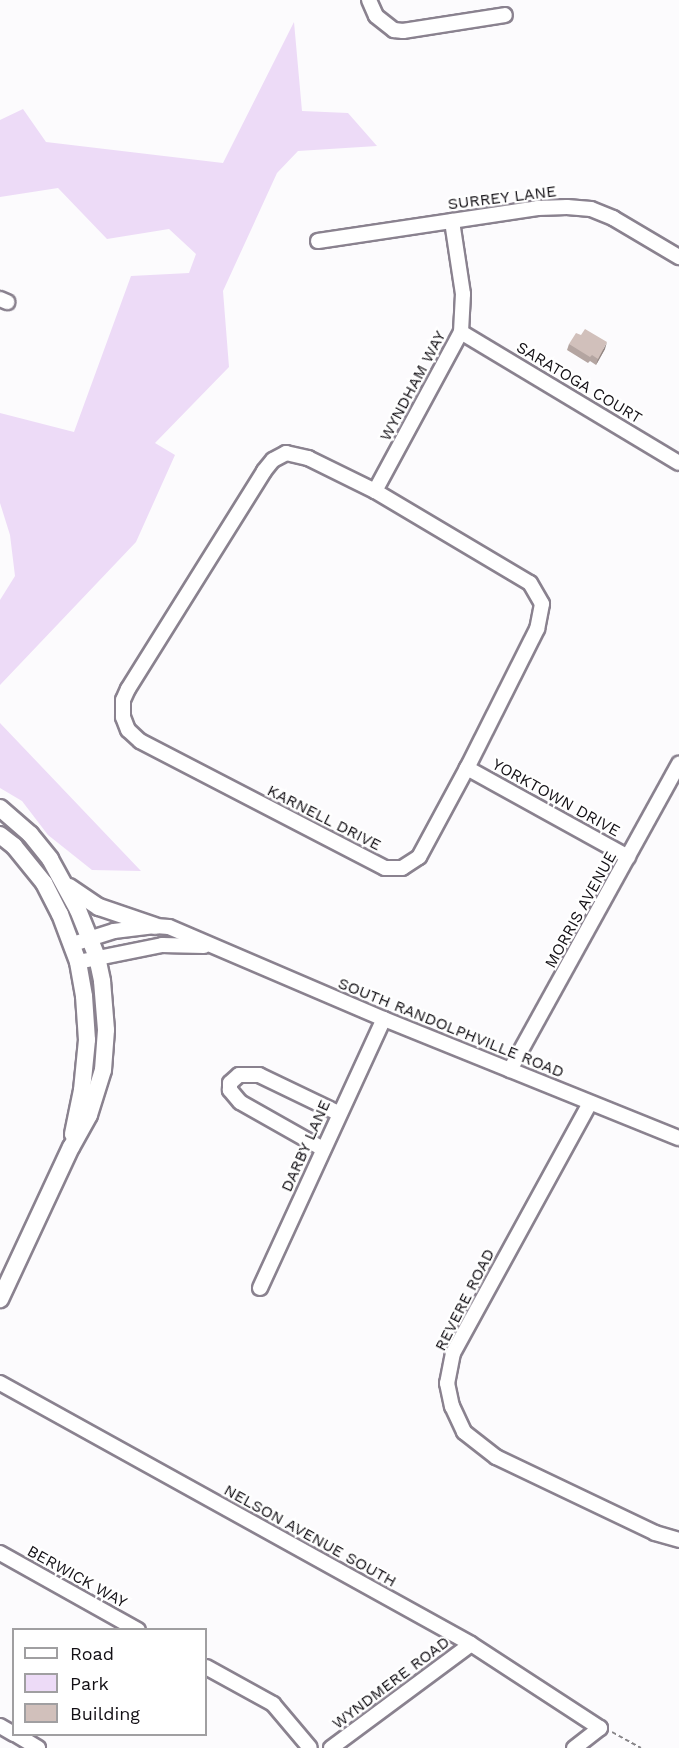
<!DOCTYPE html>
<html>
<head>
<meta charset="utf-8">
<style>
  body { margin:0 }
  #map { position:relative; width:679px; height:1748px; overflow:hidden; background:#fcfbfd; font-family:"Work Sans",sans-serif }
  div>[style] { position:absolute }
  .green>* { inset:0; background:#eddbf7 }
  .path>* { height:2px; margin-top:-1px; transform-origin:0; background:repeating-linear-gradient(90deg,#878588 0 4.5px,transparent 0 7.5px) }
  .roads { filter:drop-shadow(2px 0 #8a828f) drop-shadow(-2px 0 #8a828f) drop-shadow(0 2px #8a828f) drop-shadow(0 -2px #8a828f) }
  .minor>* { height:14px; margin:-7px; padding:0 7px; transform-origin:7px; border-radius:7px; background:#fff }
  .major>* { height:16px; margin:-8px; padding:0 8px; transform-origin:8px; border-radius:8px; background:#fff }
  .wall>* { inset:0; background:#b4a5a1 }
  .shaded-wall>* { inset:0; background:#928683 }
  .building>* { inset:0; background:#d1c0bb }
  span { translate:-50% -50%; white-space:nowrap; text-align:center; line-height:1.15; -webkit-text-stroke:4.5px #fff; paint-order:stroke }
  .street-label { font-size:16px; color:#120f14 }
  .legend { position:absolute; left:12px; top:1628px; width:195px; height:108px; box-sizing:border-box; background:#fff; border:2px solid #a09fa1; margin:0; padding:8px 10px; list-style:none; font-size:18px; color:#120f14 }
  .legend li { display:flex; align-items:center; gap:12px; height:30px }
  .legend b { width:30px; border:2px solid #a09fa1 }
</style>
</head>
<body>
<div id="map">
  <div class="green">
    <i style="clip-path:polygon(294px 22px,302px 111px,348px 113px,377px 146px,298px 151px,277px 173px,223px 291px,229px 367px,155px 443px,175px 455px,136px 542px,0 685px,0 600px,15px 576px,10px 535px,0 503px,0 413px,74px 432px,131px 276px,189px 273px,196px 254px,169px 229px,107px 239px,58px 188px,0 197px,0 120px,23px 109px,46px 142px,223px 163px)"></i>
    <i style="clip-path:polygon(0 723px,141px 871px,92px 870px,48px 835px,22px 801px,0 788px)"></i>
  </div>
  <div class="path">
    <i style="left:612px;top:1732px;width:33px;rotate:29deg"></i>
  </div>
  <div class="roads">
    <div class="minor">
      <i style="left:369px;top:0;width:17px;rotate:66deg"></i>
      <i style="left:376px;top:16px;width:23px;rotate:38deg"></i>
      <i style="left:394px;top:30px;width:9px;rotate:6deg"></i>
      <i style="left:403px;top:31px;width:103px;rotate:-8.9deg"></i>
      <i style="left:318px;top:241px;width:222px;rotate:-8.5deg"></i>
      <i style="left:538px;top:208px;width:29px;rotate:-2deg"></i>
      <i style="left:567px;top:207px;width:24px;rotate:5deg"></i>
      <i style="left:591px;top:209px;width:24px;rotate:22deg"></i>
      <i style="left:613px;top:218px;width:77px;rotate:30.6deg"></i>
      <i style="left:0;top:299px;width:8px;rotate:23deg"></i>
      <i style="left:461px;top:332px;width:254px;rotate:31deg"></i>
      <i style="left:286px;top:453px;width:23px;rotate:13deg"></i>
      <i style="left:308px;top:458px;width:75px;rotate:26.2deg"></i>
      <i style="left:375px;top:491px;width:180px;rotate:30.7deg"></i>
      <i style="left:530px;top:583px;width:24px;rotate:60deg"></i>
      <i style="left:542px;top:604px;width:25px;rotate:101deg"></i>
      <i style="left:537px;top:629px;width:156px;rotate:116.7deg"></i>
      <i style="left:467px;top:768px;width:101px;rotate:118.3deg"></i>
      <i style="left:419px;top:857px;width:20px;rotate:147deg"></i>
      <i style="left:402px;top:868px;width:17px;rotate:180deg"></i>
      <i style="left:385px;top:868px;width:276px;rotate:-152.6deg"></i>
      <i style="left:140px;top:741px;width:16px;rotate:-137deg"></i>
      <i style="left:128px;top:730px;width:14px;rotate:-111deg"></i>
      <i style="left:123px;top:717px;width:17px;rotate:-90deg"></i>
      <i style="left:123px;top:700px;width:12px;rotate:-66deg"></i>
      <i style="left:128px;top:689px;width:257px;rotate:-58deg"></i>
      <i style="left:264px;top:471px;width:14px;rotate:-51deg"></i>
      <i style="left:273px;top:460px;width:15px;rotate:-28deg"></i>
      <i style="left:375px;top:491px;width:181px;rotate:-61.6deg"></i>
      <i style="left:461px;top:332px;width:38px;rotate:-87deg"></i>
      <i style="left:463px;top:294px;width:74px;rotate:-98.6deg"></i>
      <i style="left:467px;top:768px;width:184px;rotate:28.9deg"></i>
      <i style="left:73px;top:944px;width:43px;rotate:-17.6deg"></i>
      <i style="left:114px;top:931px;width:41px;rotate:-7deg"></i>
      <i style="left:155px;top:926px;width:14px;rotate:4deg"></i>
      <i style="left:169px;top:927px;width:234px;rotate:23.2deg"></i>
      <i style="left:384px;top:1019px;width:318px;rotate:22deg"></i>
      <i style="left:78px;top:962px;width:86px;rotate:-11.4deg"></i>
      <i style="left:162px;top:945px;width:42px;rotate:1.4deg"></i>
      <i style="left:510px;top:1070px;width:350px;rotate:-61.1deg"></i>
      <i style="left:590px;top:1103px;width:285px;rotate:118.7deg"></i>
      <i style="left:453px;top:1353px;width:31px;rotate:101deg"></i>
      <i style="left:447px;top:1383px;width:24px;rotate:78deg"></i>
      <i style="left:452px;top:1406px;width:29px;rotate:65deg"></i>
      <i style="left:464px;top:1432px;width:41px;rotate:38deg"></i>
      <i style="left:496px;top:1457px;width:176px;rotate:25.5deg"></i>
      <i style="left:655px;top:1533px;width:25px;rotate:16deg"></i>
      <i style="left:323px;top:1149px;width:95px;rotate:-150.5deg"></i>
      <i style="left:240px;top:1102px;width:16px;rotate:-130deg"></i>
      <i style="left:230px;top:1090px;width:7px;rotate:-90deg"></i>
      <i style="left:230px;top:1083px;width:12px;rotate:-42deg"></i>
      <i style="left:239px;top:1075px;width:20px"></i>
      <i style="left:259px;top:1075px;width:88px;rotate:25.7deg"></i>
      <i style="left:260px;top:1288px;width:296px;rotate:-65.3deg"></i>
      <i style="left:0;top:1383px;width:538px;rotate:28.99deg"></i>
      <i style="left:471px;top:1644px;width:154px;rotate:33.1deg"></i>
      <i style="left:600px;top:1728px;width:33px;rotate:142deg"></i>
      <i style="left:0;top:1553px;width:158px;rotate:29.2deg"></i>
      <i style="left:206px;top:1667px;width:77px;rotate:28.9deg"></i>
      <i style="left:273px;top:1704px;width:57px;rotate:49.9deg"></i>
      <i style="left:0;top:1726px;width:16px;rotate:30deg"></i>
      <i style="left:15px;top:1734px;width:27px;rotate:31deg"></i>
      <i style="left:331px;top:1748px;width:174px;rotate:-36.6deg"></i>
    </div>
    <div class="major">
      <i style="left:0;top:808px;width:40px;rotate:41deg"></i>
      <i style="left:30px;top:834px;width:32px;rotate:51deg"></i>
      <i style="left:50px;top:859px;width:58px;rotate:61.2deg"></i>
      <i style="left:78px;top:910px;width:51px;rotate:68deg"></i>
      <i style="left:97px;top:957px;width:25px;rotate:78deg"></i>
      <i style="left:102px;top:981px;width:49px;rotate:85.3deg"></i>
      <i style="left:106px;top:1030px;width:40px;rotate:94.3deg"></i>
      <i style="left:103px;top:1070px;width:47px;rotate:107.3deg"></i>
      <i style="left:89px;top:1115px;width:37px;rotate:119deg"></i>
      <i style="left:71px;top:1147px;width:168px;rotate:115deg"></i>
      <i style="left:0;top:835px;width:18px;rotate:38deg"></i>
      <i style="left:14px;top:846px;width:48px;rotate:51deg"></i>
      <i style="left:44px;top:883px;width:35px;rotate:63deg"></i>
      <i style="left:60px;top:914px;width:51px;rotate:69.4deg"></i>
      <i style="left:78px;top:962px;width:35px;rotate:80deg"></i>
      <i style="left:84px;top:996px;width:44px;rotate:86.1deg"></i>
      <i style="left:87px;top:1040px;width:50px;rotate:95.7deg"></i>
      <i style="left:82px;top:1090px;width:45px;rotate:101.6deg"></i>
      <i style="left:69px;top:887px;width:36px;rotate:34deg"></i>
      <i style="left:99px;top:907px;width:59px;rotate:18.7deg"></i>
    </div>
  </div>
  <div class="wall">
    <i style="clip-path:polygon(569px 344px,605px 349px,596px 365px,590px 361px,588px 363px,567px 350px)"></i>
  </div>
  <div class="shaded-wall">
    <i style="clip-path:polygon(607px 342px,605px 349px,596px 365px,598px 359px)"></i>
  </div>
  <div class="building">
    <i style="clip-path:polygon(585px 329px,607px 342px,598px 359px,592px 355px,590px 357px,569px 344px,576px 333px,581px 335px)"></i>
  </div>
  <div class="street-label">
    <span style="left:502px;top:198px;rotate:-7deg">SURREY LANE</span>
    <span style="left:579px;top:383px;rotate:31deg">SARATOGA COURT</span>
    <span style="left:413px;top:386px;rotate:-62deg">WYNDHAM WAY</span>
    <span style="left:556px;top:798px;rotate:29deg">YORKTOWN DRIVE</span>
    <span style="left:324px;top:818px;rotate:27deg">KARNELL DRIVE</span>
    <span style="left:581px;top:910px;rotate:-61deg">MORRIS AVENUE</span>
    <span style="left:451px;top:1028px;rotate:22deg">SOUTH RANDOLPHVILLE ROAD</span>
    <span style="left:306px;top:1146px;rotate:-66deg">DARBY LANE</span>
    <span style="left:465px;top:1300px;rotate:-63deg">REVERE ROAD</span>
    <span style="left:310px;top:1536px;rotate:29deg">NELSON AVENUE SOUTH</span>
    <span style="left:77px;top:1577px;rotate:29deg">BERWICK WAY</span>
    <span style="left:391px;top:1683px;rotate:-37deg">WYNDMERE ROAD</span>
  </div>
  <ul class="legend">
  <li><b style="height:8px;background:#fff"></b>Road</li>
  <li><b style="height:16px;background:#eddbf7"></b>Park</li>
  <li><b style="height:16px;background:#d1c0bb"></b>Building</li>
  </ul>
</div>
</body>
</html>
